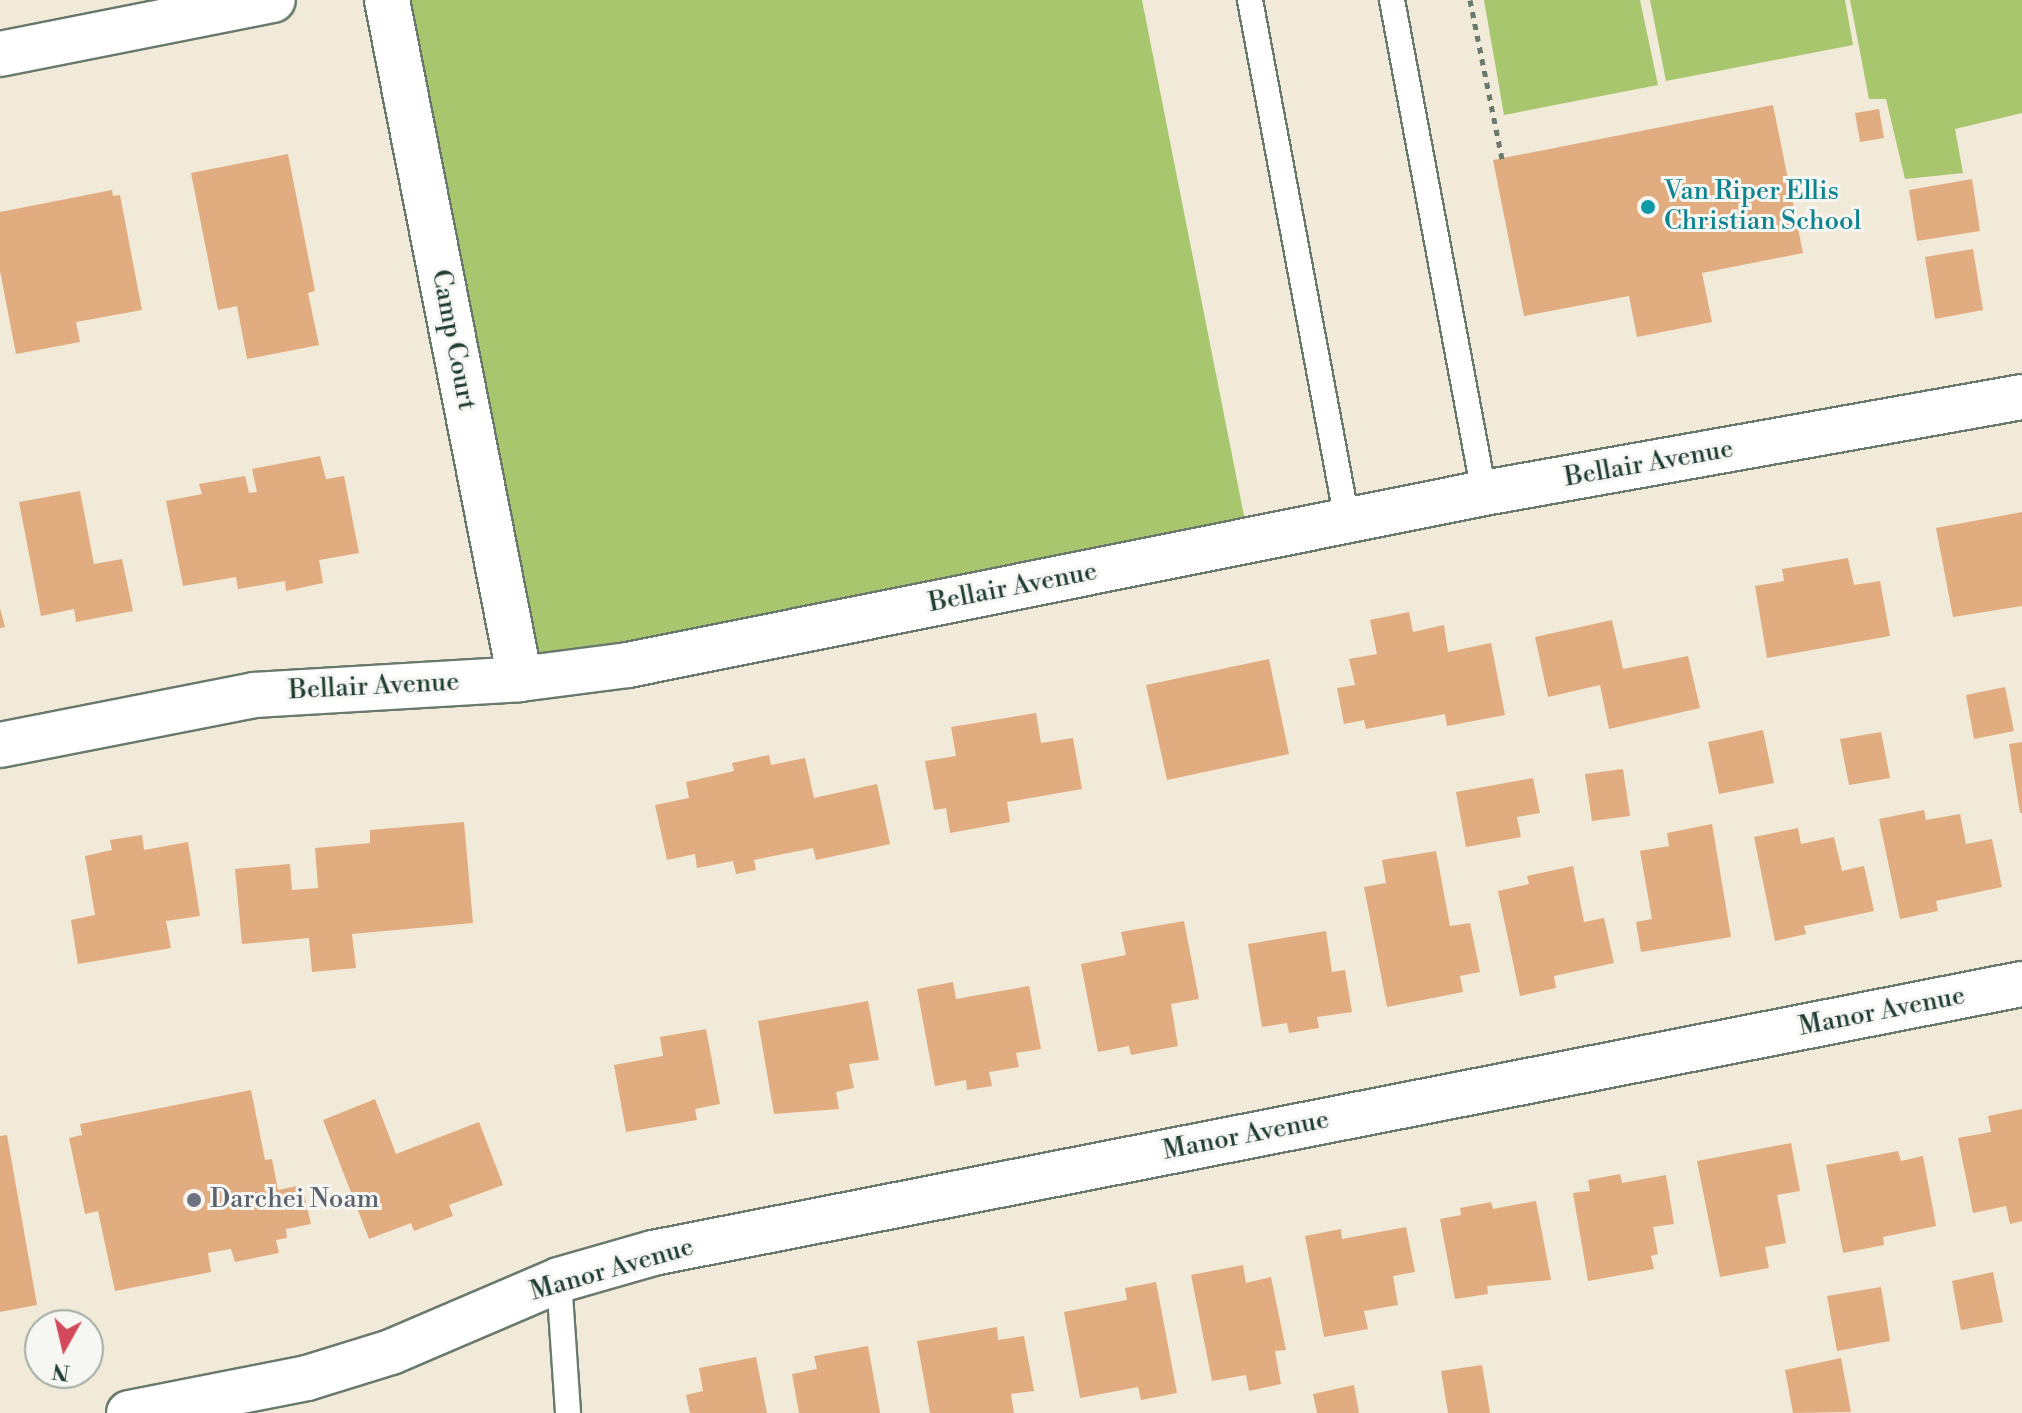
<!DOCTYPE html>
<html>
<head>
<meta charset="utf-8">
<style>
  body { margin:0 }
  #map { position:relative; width:2022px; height:1413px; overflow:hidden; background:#f2ead8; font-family:"Libre Bodoni",serif }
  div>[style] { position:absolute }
  .green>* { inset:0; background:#a8c66d }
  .building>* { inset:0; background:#e1ac7f }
  .path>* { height:5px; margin-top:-2.5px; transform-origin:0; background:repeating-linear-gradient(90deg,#697a6d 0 6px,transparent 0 12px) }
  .roads { filter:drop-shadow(2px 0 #697a6d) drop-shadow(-2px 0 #697a6d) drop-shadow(0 2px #697a6d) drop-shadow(0 -2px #697a6d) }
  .service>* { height:24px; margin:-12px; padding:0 12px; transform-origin:12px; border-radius:12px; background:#fff }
  .minor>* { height:44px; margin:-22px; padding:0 22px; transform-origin:22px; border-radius:22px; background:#fff }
  .dots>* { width:22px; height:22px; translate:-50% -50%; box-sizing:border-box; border:4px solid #f6f6f2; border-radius:50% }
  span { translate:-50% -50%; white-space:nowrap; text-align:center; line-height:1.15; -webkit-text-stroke:6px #f6f6f2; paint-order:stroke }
  .culture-label { font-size:26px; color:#0d838f }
  .left { translate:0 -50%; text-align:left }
  .street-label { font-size:26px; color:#1f3d34 }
  .worship-label { font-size:26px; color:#5b616d }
  .north { position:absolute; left:24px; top:1309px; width:80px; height:80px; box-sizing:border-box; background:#f6f6f2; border:2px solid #a0aca6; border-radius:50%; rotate:188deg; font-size:22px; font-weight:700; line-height:32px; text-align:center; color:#1f3d34 }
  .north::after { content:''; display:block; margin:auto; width:28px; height:36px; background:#d1495b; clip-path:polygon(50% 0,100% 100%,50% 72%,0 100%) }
</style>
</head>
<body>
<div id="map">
  <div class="green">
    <i style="clip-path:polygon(387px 0,1142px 0,1249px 541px,520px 679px)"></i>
    <i style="clip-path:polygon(1484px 0,1640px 0,1658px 85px,1504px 115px)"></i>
    <i style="clip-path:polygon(1650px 0,1845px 0,1853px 45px,1666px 81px)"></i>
    <i style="clip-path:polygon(1850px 0,2022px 0,2022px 113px,1955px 129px,1963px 173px,1905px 179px,1886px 99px,1869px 99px)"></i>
  </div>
  <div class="building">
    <i style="clip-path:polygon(1773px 105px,1803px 253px,1702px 273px,1712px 322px,1637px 337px,1629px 296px,1524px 316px,1493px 160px)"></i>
    <i style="clip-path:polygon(1879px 109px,1884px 138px,1860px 142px,1855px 113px)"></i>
    <i style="clip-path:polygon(288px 154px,315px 291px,308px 293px,319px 345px,247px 359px,237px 306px,218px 310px,191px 173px)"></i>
    <i style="clip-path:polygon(1972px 179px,1980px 231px,1917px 241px,1909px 190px)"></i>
    <i style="clip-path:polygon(112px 190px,113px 196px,120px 195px,142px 310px,76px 322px,80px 342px,16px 354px,0 271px,0 212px)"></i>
    <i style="clip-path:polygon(1973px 249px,1983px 310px,1935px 319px,1925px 257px)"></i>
    <i style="clip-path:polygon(320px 456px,326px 479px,344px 476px,359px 553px,319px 560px,323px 583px,286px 591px,285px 581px,238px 589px,236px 577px,183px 586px,166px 501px,202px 494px,199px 484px,245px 476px,249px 493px,257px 492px,252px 469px)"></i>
    <i style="clip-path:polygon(80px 491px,94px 564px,122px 559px,133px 611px,76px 622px,74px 609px,41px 616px,19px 502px)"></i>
    <i style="clip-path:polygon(2022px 512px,2022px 606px,1953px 617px,1936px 528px)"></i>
    <i style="clip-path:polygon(1848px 558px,1854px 585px,1880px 581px,1890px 636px,1767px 658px,1755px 586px,1784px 581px,1782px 569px)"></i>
    <i style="clip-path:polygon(0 608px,5px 627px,0 628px)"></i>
    <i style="clip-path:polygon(1409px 612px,1413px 632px,1444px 625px,1448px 652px,1491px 643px,1505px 715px,1447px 726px,1445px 714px,1366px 729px,1364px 720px,1344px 724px,1337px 688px,1355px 685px,1349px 659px,1377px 654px,1370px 620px)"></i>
    <i style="clip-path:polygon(1612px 620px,1623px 669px,1688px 656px,1700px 708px,1609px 729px,1600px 685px,1548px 697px,1535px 637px)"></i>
    <i style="clip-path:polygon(1269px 659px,1289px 754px,1167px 780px,1146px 685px)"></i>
    <i style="clip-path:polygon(2005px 687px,2014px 731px,1974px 739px,1966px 695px)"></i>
    <i style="clip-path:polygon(1036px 713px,1041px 743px,1073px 738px,1082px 789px,1007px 802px,1010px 822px,950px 833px,946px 808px,934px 810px,925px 761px,956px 756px,951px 727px)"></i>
    <i style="clip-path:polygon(1763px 730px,1774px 783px,1719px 794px,1708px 742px)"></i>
    <i style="clip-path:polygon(1881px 732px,1890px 778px,1849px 785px,1840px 739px)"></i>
    <i style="clip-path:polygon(2022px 742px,2022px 813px,2020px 813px,2009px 744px)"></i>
    <i style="clip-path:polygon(769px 755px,771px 765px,805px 758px,814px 798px,877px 784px,890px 844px,816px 860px,813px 848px,754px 860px,756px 870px,736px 874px,733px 861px,697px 868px,695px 854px,667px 860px,655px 805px,689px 798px,686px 782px,734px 771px,732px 763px)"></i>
    <i style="clip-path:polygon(1623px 769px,1630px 816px,1592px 821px,1585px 774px)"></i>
    <i style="clip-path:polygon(1533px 778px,1540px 813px,1517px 817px,1521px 837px,1466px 847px,1456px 792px)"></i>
    <i style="clip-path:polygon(1924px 810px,1926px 820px,1960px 814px,1966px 844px,1992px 839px,2002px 887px,1936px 901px,1938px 911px,1900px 919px,1879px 819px)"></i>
    <i style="clip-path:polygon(464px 822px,473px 923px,352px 934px,356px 968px,312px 972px,309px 938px,242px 944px,235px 869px,290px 864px,292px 890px,318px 888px,315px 848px,370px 843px,370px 830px)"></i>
    <i style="clip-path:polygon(1712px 824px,1731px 937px,1641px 952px,1636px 922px,1652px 919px,1640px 851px,1669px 846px,1667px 833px)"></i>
    <i style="clip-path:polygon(1798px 828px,1801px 844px,1834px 837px,1842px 871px,1864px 866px,1874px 911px,1804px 926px,1806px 934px,1775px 941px,1754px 837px)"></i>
    <i style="clip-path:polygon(142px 835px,144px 850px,188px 842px,200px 916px,166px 921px,171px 948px,78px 964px,71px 920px,95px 915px,85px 856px,112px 850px,110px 840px)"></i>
    <i style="clip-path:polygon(1436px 851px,1450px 926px,1470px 923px,1480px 972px,1460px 976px,1463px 992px,1387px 1007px,1364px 887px,1386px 883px,1382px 860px)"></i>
    <i style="clip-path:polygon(1573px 866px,1584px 922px,1604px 918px,1614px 963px,1554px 976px,1556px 988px,1520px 996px,1498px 891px,1529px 884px,1527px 876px)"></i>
    <i style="clip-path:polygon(1184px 921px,1199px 999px,1171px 1004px,1178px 1046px,1131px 1055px,1129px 1046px,1098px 1052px,1081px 964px,1126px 955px,1121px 932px)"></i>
    <i style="clip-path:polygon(1326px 931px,1332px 972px,1345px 970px,1352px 1012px,1317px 1017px,1319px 1028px,1289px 1033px,1287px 1023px,1262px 1027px,1248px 944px)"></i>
    <i style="clip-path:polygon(953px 982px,956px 999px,1029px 986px,1041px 1049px,1016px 1053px,1019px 1067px,989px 1072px,992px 1086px,967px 1090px,966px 1080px,935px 1086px,917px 989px)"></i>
    <i style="clip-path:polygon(868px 1001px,879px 1060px,849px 1064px,854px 1088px,836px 1092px,839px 1109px,774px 1114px,758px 1021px)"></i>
    <i style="clip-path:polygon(706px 1029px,720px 1104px,695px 1109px,697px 1120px,626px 1132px,614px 1065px,663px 1056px,660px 1037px)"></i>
    <i style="clip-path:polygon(251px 1090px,265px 1160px,272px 1159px,278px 1190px,302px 1185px,311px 1224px,286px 1229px,287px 1238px,276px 1240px,279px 1253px,235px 1262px,231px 1249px,208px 1253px,211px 1272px,115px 1291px,98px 1211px,85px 1214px,69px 1138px,82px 1135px,80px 1124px)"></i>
    <i style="clip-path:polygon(375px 1099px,396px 1154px,479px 1122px,503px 1185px,449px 1205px,453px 1216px,414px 1231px,411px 1223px,369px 1239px,323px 1120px)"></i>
    <i style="clip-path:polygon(2022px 1109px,2022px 1221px,2010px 1224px,2006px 1206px,1973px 1213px,1958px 1138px,1991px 1132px,1988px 1116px)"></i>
    <i style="clip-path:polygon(7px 1135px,37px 1305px,0 1312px,0 1136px)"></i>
    <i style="clip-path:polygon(1791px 1143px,1800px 1191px,1777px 1195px,1786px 1243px,1765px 1247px,1769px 1268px,1720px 1277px,1697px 1161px)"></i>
    <i style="clip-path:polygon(1898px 1151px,1901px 1161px,1923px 1156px,1936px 1226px,1883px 1237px,1884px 1245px,1843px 1253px,1826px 1165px)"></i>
    <i style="clip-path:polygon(1620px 1174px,1622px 1183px,1666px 1175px,1674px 1224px,1653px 1227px,1658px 1254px,1651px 1256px,1654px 1269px,1588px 1281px,1573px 1193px,1590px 1191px,1588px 1180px)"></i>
    <i style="clip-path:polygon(1536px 1201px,1551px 1280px,1487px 1286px,1488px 1294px,1455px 1299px,1440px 1219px,1461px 1215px,1460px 1208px,1491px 1202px,1493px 1209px)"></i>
    <i style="clip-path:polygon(1406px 1227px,1415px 1272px,1393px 1276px,1398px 1305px,1364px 1311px,1368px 1329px,1324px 1337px,1305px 1236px,1341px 1229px,1342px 1239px)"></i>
    <i style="clip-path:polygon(1243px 1265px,1246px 1283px,1271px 1277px,1286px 1350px,1275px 1351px,1281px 1384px,1249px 1391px,1246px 1375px,1212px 1381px,1191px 1275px)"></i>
    <i style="clip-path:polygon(1993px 1272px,2003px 1322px,1961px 1330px,1952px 1281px)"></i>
    <i style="clip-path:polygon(1156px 1282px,1177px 1393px,1141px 1400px,1138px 1387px,1080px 1398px,1064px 1312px,1127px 1300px,1125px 1288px)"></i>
    <i style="clip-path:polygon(1881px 1287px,1890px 1341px,1837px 1351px,1827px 1296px)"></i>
    <i style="clip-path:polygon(997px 1327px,998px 1340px,1024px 1336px,1034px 1391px,1011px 1394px,1014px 1413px,930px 1413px,917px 1341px)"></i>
    <i style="clip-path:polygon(868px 1346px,880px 1413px,799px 1413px,792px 1374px,817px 1369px,814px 1356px)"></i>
    <i style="clip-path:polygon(756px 1357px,767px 1413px,690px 1413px,686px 1395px,703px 1391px,699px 1368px)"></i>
    <i style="clip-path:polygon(1841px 1358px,1851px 1412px,1793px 1413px,1785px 1370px)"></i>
    <i style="clip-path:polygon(1482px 1365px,1490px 1413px,1448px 1413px,1441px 1371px)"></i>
    <i style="clip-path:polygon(1354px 1385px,1359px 1413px,1317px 1413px,1313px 1394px)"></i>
  </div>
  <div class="path">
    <i style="left:1470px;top:0;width:162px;rotate:78.6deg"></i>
  </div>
  <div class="roads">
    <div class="service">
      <i style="left:1250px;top:0;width:529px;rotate:79.43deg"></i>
      <i style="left:1392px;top:0;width:502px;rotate:79.43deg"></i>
      <i style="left:559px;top:1280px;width:133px;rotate:86.1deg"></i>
    </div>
    <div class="minor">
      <i style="left:387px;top:0;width:692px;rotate:78.92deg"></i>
      <i style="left:0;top:54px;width:278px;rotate:-11.2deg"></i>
      <i style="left:0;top:745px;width:259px;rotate:-11.1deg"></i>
      <i style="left:254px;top:695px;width:266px;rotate:-3.4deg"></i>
      <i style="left:520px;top:679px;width:109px;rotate:-7.4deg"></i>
      <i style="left:628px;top:665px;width:873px;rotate:-11.36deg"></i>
      <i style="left:1484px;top:493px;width:546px;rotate:-10.12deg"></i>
      <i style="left:129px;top:1413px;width:181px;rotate:-11.1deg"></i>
      <i style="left:307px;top:1378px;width:88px;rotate:-17.2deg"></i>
      <i style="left:391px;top:1352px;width:183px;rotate:-23.2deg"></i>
      <i style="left:559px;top:1280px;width:98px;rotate:-16deg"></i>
      <i style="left:653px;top:1253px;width:1395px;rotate:-11.12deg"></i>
    </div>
  </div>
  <div class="dots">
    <i style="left:1648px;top:207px;background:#0f9aa8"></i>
    <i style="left:194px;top:1200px;background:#6b7280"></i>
  </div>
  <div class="culture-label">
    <span class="left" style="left:1664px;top:207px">Van Riper Ellis<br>Christian School</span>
  </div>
  <div class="street-label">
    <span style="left:453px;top:340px;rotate:79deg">Camp Court</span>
    <span style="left:1649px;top:464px;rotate:-10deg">Bellair Avenue</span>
    <span style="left:1013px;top:588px;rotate:-11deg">Bellair Avenue</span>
    <span style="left:374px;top:687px;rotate:-3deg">Bellair Avenue</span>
    <span style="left:1882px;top:1012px;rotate:-11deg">Manor Avenue</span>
    <span style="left:1246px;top:1136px;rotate:-11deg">Manor Avenue</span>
    <span style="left:612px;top:1270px;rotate:-16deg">Manor Avenue</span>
  </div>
  <div class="worship-label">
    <span class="left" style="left:210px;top:1200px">Darchei Noam</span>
  </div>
  <div class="north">N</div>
</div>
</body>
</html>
